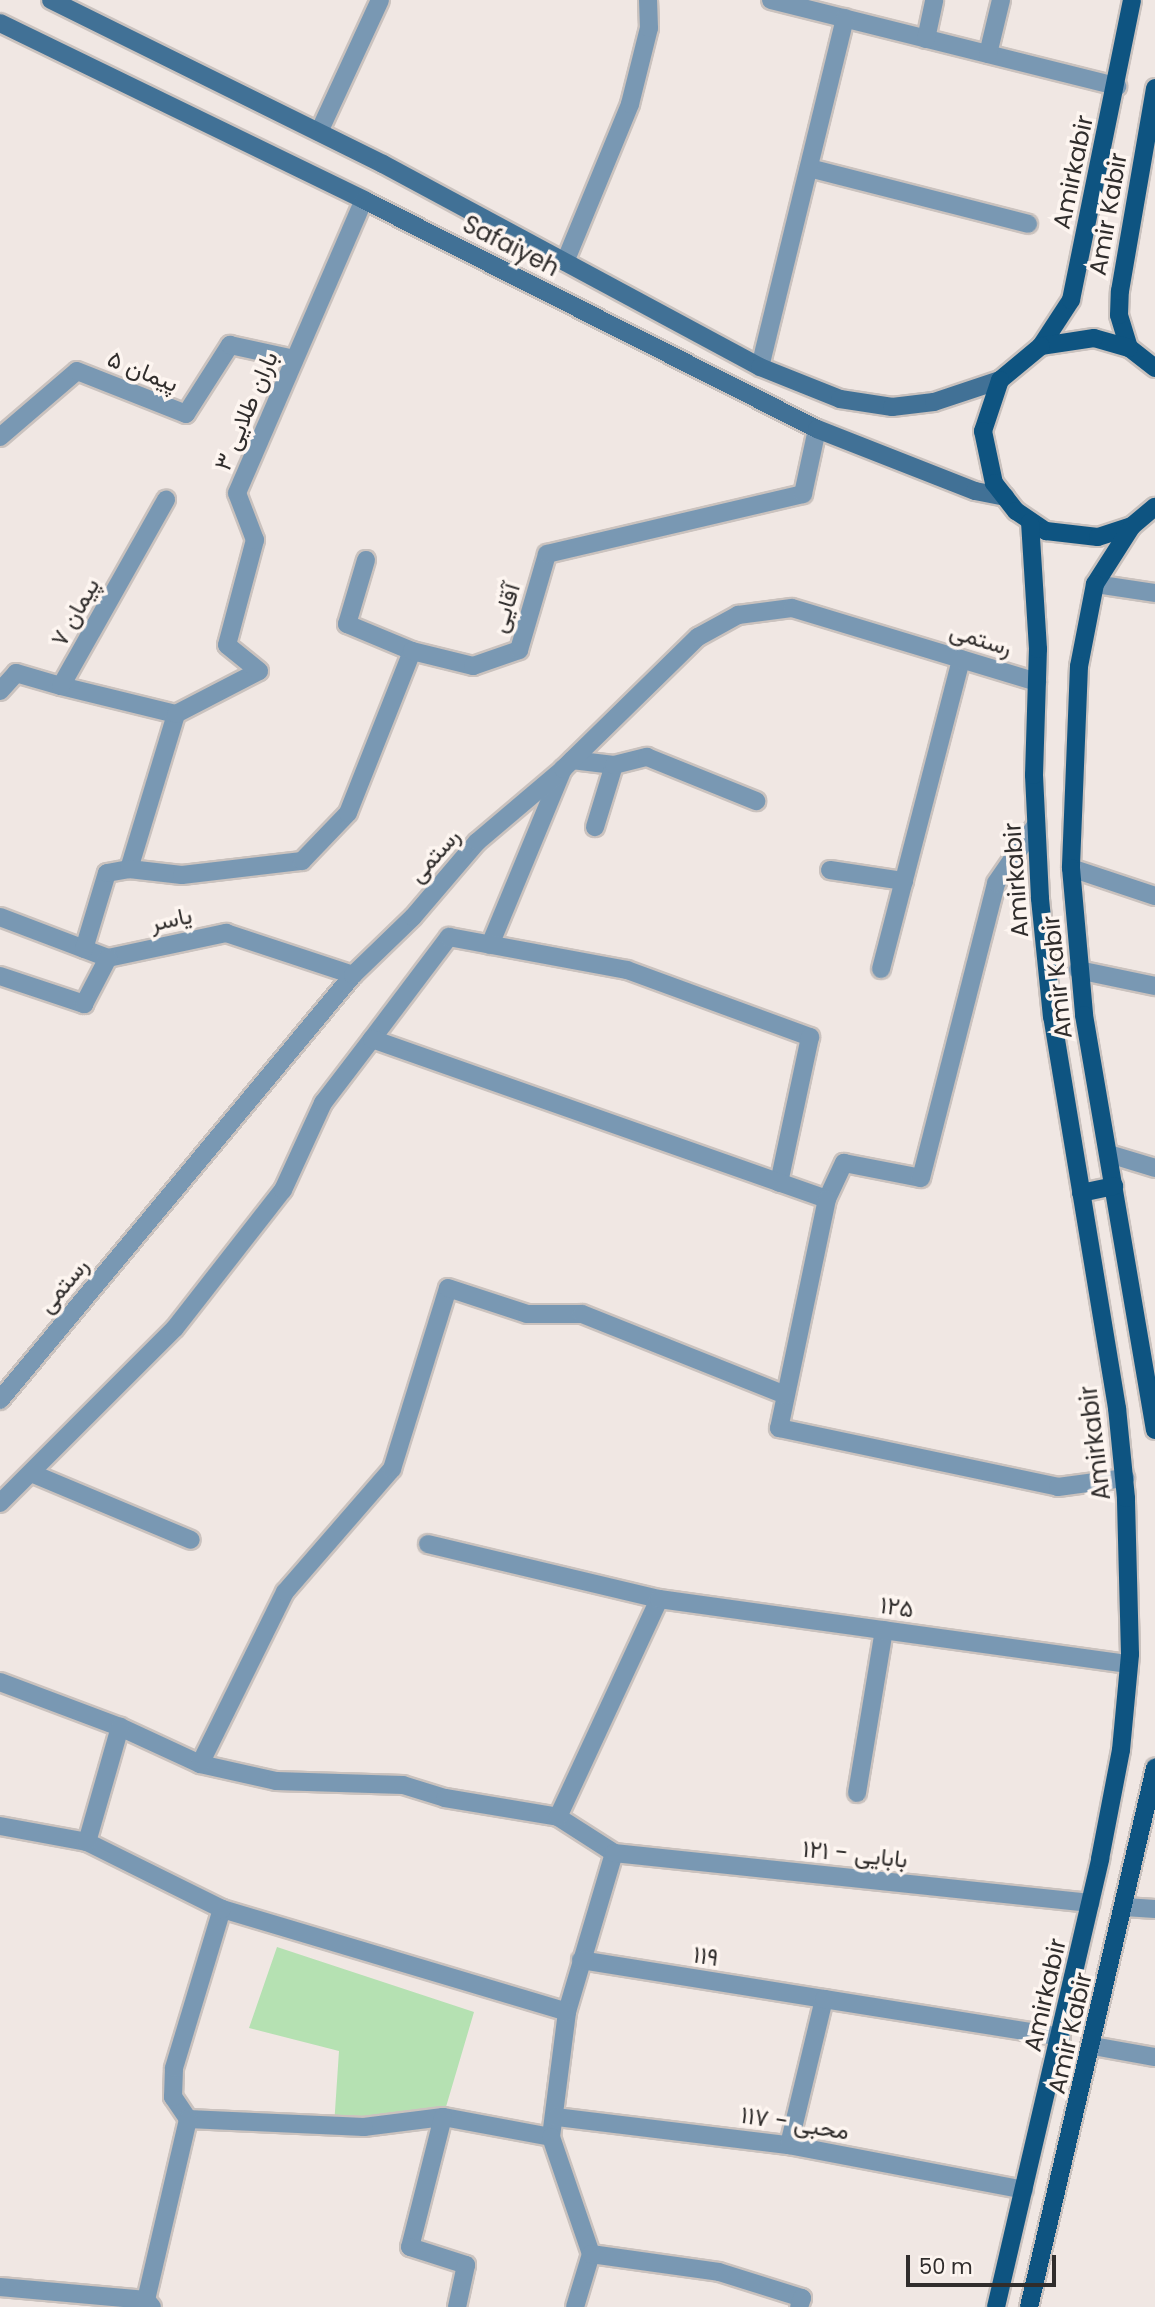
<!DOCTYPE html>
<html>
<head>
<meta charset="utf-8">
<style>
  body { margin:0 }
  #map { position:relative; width:1155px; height:2307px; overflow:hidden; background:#f0e7e3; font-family:Poppins,Vazirmatn,sans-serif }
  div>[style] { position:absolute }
  .green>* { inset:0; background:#b5e1b2 }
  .roads { filter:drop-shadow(2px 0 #cac2be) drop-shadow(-2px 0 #cac2be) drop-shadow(0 2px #cac2be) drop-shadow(0 -2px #cac2be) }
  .minor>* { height:18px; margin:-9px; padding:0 9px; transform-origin:9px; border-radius:9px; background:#7998b3 }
  .tertiary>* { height:18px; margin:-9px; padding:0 9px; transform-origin:9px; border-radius:9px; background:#7998b3 }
  .secondary>* { height:18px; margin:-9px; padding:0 9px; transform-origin:9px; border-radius:9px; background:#417196 }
  .primary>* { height:18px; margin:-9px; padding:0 9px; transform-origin:9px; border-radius:9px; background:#0e5481 }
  span { translate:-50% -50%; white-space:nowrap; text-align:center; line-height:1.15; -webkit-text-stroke:7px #fdf5f0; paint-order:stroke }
  .street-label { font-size:24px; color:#302d2c }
  .scale { position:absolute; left:906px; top:2255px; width:150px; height:32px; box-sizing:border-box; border:4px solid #302d2c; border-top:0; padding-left:9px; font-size:21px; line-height:24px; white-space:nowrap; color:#302d2c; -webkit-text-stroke:5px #fdf5f0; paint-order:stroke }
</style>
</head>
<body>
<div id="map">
  <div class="green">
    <i style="clip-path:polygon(277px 1947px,474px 2012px,443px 2117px,334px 2126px,339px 2051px,249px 2028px)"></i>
  </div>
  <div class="roads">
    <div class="minor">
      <i style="left:771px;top:0;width:357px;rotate:14deg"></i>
      <i style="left:926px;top:39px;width:40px;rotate:-78deg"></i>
      <i style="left:988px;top:54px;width:56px;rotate:-76.5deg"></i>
      <i style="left:319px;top:132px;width:145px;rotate:-65.2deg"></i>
      <i style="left:809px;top:168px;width:226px;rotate:14.3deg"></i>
      <i style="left:565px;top:262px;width:171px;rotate:-67.6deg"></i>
      <i style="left:630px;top:104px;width:78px;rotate:-76deg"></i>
      <i style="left:649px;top:28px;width:28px;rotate:-92deg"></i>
      <i style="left:760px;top:367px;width:359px;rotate:-76.3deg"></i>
      <i style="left:0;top:437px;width:101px;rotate:-40.6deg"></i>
      <i style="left:77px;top:371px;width:117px;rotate:21.5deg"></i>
      <i style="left:186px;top:414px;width:82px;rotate:-57.5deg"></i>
      <i style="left:230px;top:345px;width:66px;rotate:12.2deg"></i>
      <i style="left:366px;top:560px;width:67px;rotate:106.5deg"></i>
      <i style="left:347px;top:624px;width:70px;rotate:22.6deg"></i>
      <i style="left:1095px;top:584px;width:61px;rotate:8.5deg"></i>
      <i style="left:61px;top:686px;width:118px;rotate:13.7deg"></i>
      <i style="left:0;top:691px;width:24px;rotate:-48deg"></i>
      <i style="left:16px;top:673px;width:47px;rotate:16.1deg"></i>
      <i style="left:61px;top:686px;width:214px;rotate:-60.6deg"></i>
      <i style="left:572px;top:760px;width:42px;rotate:6.8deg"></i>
      <i style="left:614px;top:765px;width:65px;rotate:107deg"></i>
      <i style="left:614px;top:765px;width:34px;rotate:-14deg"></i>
      <i style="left:647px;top:757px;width:118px;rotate:22deg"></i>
      <i style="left:1071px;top:868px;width:89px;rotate:18.4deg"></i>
      <i style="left:129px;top:869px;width:162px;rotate:-73.1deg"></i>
      <i style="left:176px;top:714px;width:93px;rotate:-27.4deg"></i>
      <i style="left:259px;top:671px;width:41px;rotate:-140.9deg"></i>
      <i style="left:227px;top:645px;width:109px;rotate:-75.1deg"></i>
      <i style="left:255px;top:540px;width:50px;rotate:-111deg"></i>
      <i style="left:237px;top:493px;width:319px;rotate:-66.6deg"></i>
      <i style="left:830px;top:870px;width:75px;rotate:8.5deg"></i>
      <i style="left:0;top:917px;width:116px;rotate:20.8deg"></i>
      <i style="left:108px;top:958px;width:121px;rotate:-12deg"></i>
      <i style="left:226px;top:933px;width:134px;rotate:18.3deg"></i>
      <i style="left:490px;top:945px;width:191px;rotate:-67.5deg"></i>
      <i style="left:84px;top:949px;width:79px;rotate:-73.2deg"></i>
      <i style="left:107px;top:873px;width:22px;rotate:-10deg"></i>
      <i style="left:129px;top:869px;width:53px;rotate:6.5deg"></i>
      <i style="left:182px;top:875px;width:121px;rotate:-6.7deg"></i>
      <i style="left:302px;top:861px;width:66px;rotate:-46.2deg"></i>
      <i style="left:348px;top:813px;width:174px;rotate:-68.4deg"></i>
      <i style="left:412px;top:651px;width:63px;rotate:13.8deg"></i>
      <i style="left:473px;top:666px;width:49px;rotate:-19.2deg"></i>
      <i style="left:519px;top:650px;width:100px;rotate:-73.7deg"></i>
      <i style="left:547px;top:554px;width:263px;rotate:-13.2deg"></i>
      <i style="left:803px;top:494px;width:66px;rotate:-77.8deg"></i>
      <i style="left:881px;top:969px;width:320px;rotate:-75.5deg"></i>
      <i style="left:1078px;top:970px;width:79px;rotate:11.7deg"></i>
      <i style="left:0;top:976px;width:89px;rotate:18.4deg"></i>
      <i style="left:84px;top:1004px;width:52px;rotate:-62.4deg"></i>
      <i style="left:372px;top:1039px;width:128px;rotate:-53deg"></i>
      <i style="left:449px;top:937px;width:181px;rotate:10.5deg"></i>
      <i style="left:627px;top:970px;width:195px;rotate:20.1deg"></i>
      <i style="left:810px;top:1037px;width:149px;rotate:102deg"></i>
      <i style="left:1109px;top:1154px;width:48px;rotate:16.9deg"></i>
      <i style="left:827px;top:1199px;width:40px;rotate:-65deg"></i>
      <i style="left:844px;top:1163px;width:78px;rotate:11deg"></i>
      <i style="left:921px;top:1178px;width:304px;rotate:-75.7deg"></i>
      <i style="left:996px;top:883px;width:70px;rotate:-55.4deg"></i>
      <i style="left:31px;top:1473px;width:173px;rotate:22.7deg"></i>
      <i style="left:0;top:1503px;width:247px;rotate:-45deg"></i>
      <i style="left:175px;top:1328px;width:175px;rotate:-52deg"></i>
      <i style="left:283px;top:1190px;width:96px;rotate:-65.3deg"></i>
      <i style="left:323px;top:1103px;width:81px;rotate:-52.6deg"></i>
      <i style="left:372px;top:1039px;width:482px;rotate:19.4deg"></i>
      <i style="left:827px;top:1199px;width:234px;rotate:101.8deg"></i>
      <i style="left:779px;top:1428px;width:285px;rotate:11.9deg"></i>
      <i style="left:1058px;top:1487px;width:68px;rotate:-7.7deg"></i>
      <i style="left:428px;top:1544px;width:237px;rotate:13.4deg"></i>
      <i style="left:0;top:1682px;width:128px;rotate:20.6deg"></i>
      <i style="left:120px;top:1727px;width:88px;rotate:24.8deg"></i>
      <i style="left:200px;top:1764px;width:78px;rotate:12.6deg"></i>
      <i style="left:276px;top:1781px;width:127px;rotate:1.8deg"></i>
      <i style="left:403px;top:1785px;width:44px;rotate:17.2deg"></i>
      <i style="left:445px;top:1798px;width:115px;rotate:9.5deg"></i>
      <i style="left:558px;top:1817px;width:67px;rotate:32.7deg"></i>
      <i style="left:614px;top:1853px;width:166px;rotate:106.5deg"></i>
      <i style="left:567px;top:2012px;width:126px;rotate:97.3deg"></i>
      <i style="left:551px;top:2137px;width:110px;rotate:-169.5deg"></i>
      <i style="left:443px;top:2117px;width:80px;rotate:172.8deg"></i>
      <i style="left:364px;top:2127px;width:176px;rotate:-177.4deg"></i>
      <i style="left:188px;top:2119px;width:27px;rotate:-124deg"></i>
      <i style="left:173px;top:2097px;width:29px;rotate:-88deg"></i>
      <i style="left:174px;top:2068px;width:166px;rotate:-73.2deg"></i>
      <i style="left:222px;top:1909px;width:360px;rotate:16.6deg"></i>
      <i style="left:200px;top:1764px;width:192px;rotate:-63.7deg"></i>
      <i style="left:285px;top:1592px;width:163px;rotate:-49deg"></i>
      <i style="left:392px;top:1469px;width:189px;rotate:-72.8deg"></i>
      <i style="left:448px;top:1288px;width:83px;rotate:18.2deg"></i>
      <i style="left:527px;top:1314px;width:55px"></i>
      <i style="left:582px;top:1314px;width:219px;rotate:21.7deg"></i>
      <i style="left:857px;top:1793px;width:165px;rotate:-80.6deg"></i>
      <i style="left:558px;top:1817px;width:240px;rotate:-65.1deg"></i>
      <i style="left:659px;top:1599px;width:474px;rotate:7.9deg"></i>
      <i style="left:0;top:1826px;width:88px;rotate:10.4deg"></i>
      <i style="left:87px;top:1842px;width:151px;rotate:26.4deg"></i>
      <i style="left:87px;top:1842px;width:120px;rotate:-74deg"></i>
      <i style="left:614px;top:1853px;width:479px;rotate:6deg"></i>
      <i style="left:1125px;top:1907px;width:30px;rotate:4deg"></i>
      <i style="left:581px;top:1960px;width:246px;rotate:9.1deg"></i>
      <i style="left:824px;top:1999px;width:150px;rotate:103.5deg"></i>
      <i style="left:824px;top:1999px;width:240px;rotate:9.1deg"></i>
      <i style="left:1093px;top:2046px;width:63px;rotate:10.1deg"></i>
      <i style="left:443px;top:2117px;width:134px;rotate:104.2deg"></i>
      <i style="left:410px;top:2247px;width:59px;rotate:17.8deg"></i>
      <i style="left:466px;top:2265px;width:43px;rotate:102.1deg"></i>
      <i style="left:556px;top:2117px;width:235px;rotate:6.9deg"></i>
      <i style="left:789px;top:2145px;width:239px;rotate:10.8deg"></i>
      <i style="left:551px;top:2137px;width:124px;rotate:71.1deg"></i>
      <i style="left:591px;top:2254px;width:55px;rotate:106.8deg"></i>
      <i style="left:591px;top:2254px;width:129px;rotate:8deg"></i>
      <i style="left:719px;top:2272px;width:87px;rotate:17.4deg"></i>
      <i style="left:802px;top:2298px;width:9px;rotate:108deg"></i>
      <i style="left:0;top:2287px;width:147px;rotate:5.1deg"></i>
      <i style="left:146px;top:2300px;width:9px;rotate:49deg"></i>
      <i style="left:146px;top:2300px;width:186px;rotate:-76.9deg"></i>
    </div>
    <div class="tertiary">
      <i style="left:0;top:1400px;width:552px;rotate:-50.29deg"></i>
      <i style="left:353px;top:975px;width:83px;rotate:-44deg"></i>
      <i style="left:413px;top:917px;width:99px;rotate:-49.5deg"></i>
      <i style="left:477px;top:842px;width:113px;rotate:-40.3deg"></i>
      <i style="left:563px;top:769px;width:189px;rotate:-44.4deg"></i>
      <i style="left:698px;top:637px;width:46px;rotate:-28.8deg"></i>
      <i style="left:738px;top:615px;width:54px;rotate:-7.4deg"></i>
      <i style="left:792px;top:608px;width:256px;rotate:16.8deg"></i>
    </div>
    <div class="secondary">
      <i style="left:51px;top:0;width:370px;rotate:26.3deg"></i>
      <i style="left:383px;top:164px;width:428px;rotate:28.3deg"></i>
      <i style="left:760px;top:367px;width:86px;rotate:21.8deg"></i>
      <i style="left:840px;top:399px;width:53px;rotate:8.7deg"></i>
      <i style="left:892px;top:407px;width:42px;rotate:-6.8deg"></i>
      <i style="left:934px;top:402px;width:70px;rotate:-18.4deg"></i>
      <i style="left:0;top:23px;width:405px;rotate:25.9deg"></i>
      <i style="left:364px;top:200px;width:508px;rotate:26.82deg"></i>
      <i style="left:817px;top:429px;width:170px;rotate:21.4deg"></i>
      <i style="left:975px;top:491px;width:31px;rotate:11deg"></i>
    </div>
    <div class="primary">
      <i style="left:1041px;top:346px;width:55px;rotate:-56.9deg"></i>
      <i style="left:1071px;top:300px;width:306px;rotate:-78.5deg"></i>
      <i style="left:1129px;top:348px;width:34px;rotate:-107deg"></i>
      <i style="left:1119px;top:315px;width:24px;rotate:-88deg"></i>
      <i style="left:1120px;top:291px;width:206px;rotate:-80.2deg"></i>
      <i style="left:1155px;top:368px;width:33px;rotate:-142deg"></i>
      <i style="left:1129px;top:348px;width:36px;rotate:-164deg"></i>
      <i style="left:1094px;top:338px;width:54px;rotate:171.4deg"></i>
      <i style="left:1041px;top:346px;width:53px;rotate:140.3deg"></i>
      <i style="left:1000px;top:380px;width:54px;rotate:108.4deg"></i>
      <i style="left:983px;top:431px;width:53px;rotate:78.1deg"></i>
      <i style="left:994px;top:483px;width:36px;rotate:52deg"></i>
      <i style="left:1016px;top:511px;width:36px;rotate:34deg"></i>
      <i style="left:1046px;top:531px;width:52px;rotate:6.6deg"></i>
      <i style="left:1098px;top:537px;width:36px;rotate:-18deg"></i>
      <i style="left:1132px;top:526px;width:30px;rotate:-40deg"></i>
      <i style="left:1132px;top:526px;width:69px;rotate:122.5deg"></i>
      <i style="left:1095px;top:584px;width:84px;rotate:101deg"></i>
      <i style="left:1079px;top:666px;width:202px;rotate:92.3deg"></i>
      <i style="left:1071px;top:868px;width:148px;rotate:84.9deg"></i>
      <i style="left:1084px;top:1015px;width:421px;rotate:80.3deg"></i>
      <i style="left:1081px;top:1193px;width:34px;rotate:-12deg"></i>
      <i style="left:996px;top:2307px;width:460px;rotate:-76.9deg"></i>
      <i style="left:1100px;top:1859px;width:111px;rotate:-79.1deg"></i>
      <i style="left:1121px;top:1750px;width:96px;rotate:-84.6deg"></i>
      <i style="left:1130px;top:1654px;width:156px;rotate:-91.5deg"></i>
      <i style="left:1126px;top:1498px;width:90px;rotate:-95.7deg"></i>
      <i style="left:1117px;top:1408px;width:396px;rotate:-99.4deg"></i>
      <i style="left:1052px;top:1017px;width:120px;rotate:-95.8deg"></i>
      <i style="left:1040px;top:898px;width:123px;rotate:-92.8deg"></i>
      <i style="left:1034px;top:775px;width:126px;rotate:-88.2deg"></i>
      <i style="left:1038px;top:649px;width:127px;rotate:-93.6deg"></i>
      <i style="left:1029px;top:2307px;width:554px;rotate:-76.84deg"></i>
    </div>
  </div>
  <div class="street-label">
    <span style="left:1073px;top:172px;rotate:-78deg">Amirkabir</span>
    <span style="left:1108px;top:214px;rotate:-80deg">Amir Kabir</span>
    <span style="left:511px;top:246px;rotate:27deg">Safaiyeh</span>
    <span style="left:143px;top:371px;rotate:22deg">پیمان ۵</span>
    <span style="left:246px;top:411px;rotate:-67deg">باران طلایی ۳</span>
    <span style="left:505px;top:608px;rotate:-73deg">آقایی</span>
    <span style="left:75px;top:612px;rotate:-61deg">پیمان ۷</span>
    <span style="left:981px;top:639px;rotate:17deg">رستمی</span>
    <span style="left:434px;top:855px;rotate:-48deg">رستمی</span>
    <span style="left:1016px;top:880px;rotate:-94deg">Amirkabir</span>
    <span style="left:171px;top:919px;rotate:-12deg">یاسر</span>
    <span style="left:1057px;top:977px;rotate:-96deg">Amir Kabir</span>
    <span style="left:63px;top:1285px;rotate:-50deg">رستمی</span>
    <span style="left:1095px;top:1443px;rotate:-97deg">Amirkabir</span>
    <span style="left:897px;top:1607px;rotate:8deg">۱۲۵</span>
    <span style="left:855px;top:1854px;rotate:6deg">بابایی - ۱۲۱</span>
    <span style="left:706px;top:1956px;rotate:9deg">۱۱۹</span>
    <span style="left:1045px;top:1995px;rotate:-77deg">Amirkabir</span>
    <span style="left:1070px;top:2033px;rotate:-77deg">Amir Kabir</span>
    <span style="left:795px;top:2123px;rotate:9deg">محبی - ۱۱۷</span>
  </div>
  <div class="scale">50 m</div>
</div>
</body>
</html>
